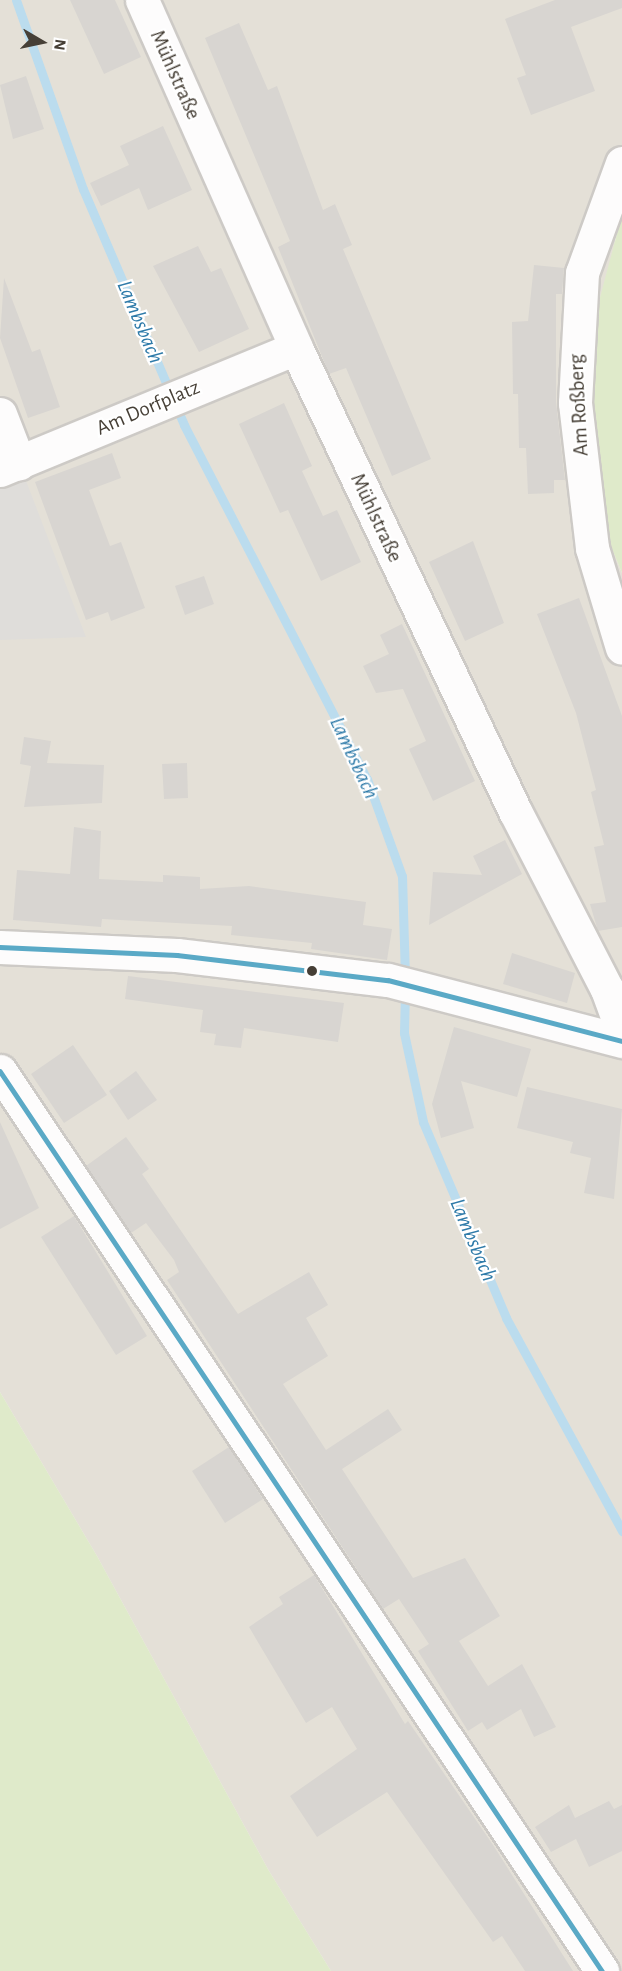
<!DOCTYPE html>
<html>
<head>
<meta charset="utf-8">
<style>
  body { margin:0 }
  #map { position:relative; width:622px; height:1971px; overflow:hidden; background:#f0eeea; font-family:"Alegreya Sans",sans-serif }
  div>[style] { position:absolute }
  .residential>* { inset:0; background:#e4e0d7 }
  .green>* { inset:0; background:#dfeaca }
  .parking>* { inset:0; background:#dfddda }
  .stream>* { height:9px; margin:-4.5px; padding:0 4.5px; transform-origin:4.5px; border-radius:4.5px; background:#bbdcee }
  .building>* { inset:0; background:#d8d5d1 }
  .roads { filter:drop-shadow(2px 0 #cdcac6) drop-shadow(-2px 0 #cdcac6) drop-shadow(0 2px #cdcac6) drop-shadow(0 -2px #cdcac6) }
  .minor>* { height:33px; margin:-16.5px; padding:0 16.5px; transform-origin:16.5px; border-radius:16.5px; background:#fdfcfc }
  .bus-1>* { height:4.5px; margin:-2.25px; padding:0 2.25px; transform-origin:2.25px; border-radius:2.25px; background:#5aa9c6 }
  .dots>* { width:16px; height:16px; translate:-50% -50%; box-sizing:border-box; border:3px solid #fff; border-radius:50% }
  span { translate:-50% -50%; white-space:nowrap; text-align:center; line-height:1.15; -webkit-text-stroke:4.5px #fff; paint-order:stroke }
  .street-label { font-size:21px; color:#463f36 }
  .water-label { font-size:22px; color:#2f7ba9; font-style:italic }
  .north { position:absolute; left:12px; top:12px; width:60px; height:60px; -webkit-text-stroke:4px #fff; paint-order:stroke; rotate:99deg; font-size:16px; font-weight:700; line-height:24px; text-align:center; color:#463f36 }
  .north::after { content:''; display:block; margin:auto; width:21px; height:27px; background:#463f36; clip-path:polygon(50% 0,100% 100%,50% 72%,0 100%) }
</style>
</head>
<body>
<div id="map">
  <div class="residential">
    <i style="clip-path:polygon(0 0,622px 0,622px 215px,616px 221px,603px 526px,622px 573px,622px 1971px,331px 1971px,269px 1871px,97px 1556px,0 1392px)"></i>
  </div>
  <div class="green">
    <i style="clip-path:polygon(622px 215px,622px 573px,603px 527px,590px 391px,594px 320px)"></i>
    <i style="clip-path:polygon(0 1392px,97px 1556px,269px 1871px,331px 1971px,0 1971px)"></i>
  </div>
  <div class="parking">
    <i style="clip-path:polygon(25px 478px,86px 637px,0 640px,0 486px)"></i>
  </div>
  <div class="stream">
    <i style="left:16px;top:0;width:201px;rotate:70.5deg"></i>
    <i style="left:83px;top:189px;width:257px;rotate:66.8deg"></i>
    <i style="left:184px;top:425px;width:399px;rotate:62.7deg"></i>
    <i style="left:367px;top:779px;width:103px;rotate:70.2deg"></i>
    <i style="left:402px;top:876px;width:101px;rotate:88.3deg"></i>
    <i style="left:405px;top:991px;width:42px;rotate:91.4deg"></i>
    <i style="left:404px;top:1033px;width:91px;rotate:77.9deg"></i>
    <i style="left:423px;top:1122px;width:213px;rotate:67deg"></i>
    <i style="left:506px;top:1318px;width:243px;rotate:61.4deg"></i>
  </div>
  <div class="building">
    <i style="clip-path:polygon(70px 0,115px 0,141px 57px,104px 74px)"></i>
    <i style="clip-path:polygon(555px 0,622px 0,622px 8px,571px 27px,595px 91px,531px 115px,517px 78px,526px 75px,505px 19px)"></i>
    <i style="clip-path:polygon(239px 23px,268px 90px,277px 86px,323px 210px,335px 204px,352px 245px,343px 249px,431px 459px,392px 476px,346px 368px,329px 374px,278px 247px,290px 241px,205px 38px)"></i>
    <i style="clip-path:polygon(26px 76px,44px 129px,13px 139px,0 85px)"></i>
    <i style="clip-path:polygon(163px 126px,192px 190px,148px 210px,139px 188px,101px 206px,90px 183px,129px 165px,120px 146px)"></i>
    <i style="clip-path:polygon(198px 246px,211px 272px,221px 268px,249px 329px,199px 352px,153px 266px)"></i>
    <i style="clip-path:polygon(534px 265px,564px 268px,562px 294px,556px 294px,556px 402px,565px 480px,554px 480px,554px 493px,528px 494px,526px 448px,519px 448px,518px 394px,513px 394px,512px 322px,528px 321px)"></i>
    <i style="clip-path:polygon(4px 278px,32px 352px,40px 349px,60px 407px,28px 418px,0 338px)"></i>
    <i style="clip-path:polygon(284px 403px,312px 466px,302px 471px,323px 516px,337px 510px,361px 562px,321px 581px,288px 510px,280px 513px,239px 424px)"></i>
    <i style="clip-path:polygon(112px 453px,121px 478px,89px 490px,110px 546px,121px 542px,145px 608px,111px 621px,108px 612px,86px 620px,35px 482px)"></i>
    <i style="clip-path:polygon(473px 541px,504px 623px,465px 641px,429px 562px)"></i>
    <i style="clip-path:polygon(204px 576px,214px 604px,185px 615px,175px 586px)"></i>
    <i style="clip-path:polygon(579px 598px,622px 716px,622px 927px,598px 931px,590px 904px,606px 902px,594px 847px,604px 845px,591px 792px,596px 790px,576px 713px,537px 614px)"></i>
    <i style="clip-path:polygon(402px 624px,475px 781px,433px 801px,409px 749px,426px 741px,403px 689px,376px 693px,363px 666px,389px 654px,380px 635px)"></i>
    <i style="clip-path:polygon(24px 737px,51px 741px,47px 763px,104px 765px,102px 803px,24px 807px,31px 766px,20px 764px)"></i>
    <i style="clip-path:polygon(187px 763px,188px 798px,164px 799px,162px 764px)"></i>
    <i style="clip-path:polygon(74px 827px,101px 831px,99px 879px,163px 882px,163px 875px,200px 877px,200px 889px,249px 886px,366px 902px,363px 925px,392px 929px,387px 960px,311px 949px,312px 943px,231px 935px,232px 926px,102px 919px,101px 927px,13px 920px,17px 870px,70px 874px)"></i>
    <i style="clip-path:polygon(505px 840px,522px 874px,429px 925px,433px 872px,482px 875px,473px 856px)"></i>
    <i style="clip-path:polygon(512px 953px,575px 973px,567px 1003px,503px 984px)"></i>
    <i style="clip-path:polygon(128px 976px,344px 1003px,338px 1042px,244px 1028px,241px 1048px,214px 1045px,216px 1034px,200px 1032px,203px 1010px,125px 999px)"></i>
    <i style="clip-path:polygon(454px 1027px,531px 1049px,517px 1097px,461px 1081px,474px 1128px,441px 1138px,432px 1104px)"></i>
    <i style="clip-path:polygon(73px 1045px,107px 1095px,64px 1123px,31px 1074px)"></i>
    <i style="clip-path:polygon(136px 1071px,157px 1100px,128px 1120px,109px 1091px)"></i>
    <i style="clip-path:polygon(527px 1087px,622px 1109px,614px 1199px,584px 1193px,591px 1158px,570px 1153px,573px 1142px,517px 1128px)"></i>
    <i style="clip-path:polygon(0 1122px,39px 1208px,0 1229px)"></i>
    <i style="clip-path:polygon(126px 1137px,149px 1169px,142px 1174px,238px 1314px,309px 1272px,328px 1305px,306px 1318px,328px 1356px,283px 1384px,326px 1450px,388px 1409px,402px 1430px,342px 1469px,413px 1578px,465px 1558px,500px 1616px,459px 1641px,488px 1686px,522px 1664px,556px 1727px,534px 1737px,521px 1709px,487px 1730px,482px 1722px,468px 1731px,418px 1651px,429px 1644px,399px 1599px,383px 1609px,167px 1280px,179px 1272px,174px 1260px,146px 1223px,131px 1233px,86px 1166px)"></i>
    <i style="clip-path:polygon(74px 1216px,147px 1336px,116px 1355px,41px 1237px)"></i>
    <i style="clip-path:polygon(229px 1447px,263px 1499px,225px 1523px,192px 1471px)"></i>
    <i style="clip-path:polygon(314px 1575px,405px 1724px,408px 1721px,493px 1845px,573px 1971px,525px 1971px,502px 1936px,493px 1942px,387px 1792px,317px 1837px,290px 1796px,357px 1749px,332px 1707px,306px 1723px,249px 1627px,283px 1604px,279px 1597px)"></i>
    <i style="clip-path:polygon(609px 1801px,614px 1809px,622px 1805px,622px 1851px,589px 1867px,576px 1839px,551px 1852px,535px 1827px,569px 1805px,575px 1818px)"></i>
  </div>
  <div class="roads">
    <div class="minor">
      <i style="left:142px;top:0;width:381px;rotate:66.1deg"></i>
      <i style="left:296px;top:348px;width:512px;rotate:64.69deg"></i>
      <i style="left:515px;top:811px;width:200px;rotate:62.7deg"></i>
      <i style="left:607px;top:989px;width:44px;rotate:69.9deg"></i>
      <i style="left:622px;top:163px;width:117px;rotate:110deg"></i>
      <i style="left:582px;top:273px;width:130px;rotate:93.1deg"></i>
      <i style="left:575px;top:403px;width:146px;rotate:83.3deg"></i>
      <i style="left:592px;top:548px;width:104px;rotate:73.3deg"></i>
      <i style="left:0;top:414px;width:53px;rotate:68.8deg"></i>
      <i style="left:0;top:470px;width:320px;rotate:-22.4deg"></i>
      <i style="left:0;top:947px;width:177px;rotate:2.6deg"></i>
      <i style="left:177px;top:955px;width:212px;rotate:6.8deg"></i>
      <i style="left:388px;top:980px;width:242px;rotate:14.6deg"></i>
      <i style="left:0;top:1071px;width:1083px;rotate:56.22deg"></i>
    </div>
  </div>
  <div class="bus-1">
    <i style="left:0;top:947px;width:177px;rotate:2.6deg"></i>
    <i style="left:177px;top:955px;width:212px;rotate:6.8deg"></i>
    <i style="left:388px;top:980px;width:242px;rotate:14.6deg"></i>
    <i style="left:0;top:1071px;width:1083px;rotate:56.22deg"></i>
  </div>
  <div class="dots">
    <i style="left:312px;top:971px;background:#463f36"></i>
  </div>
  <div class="street-label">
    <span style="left:175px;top:75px;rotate:66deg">Mühlstraße</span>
    <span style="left:579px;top:405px;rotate:-93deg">Am Roßberg</span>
    <span style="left:148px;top:408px;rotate:-23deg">Am Dorfplatz</span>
    <span style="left:376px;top:518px;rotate:65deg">Mühlstraße</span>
  </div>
  <div class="water-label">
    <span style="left:140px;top:322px;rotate:67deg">Lambsbach</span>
    <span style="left:354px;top:758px;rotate:65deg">Lambsbach</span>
    <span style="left:473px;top:1240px;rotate:67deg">Lambsbach</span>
  </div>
  <div class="north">N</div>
</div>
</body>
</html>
